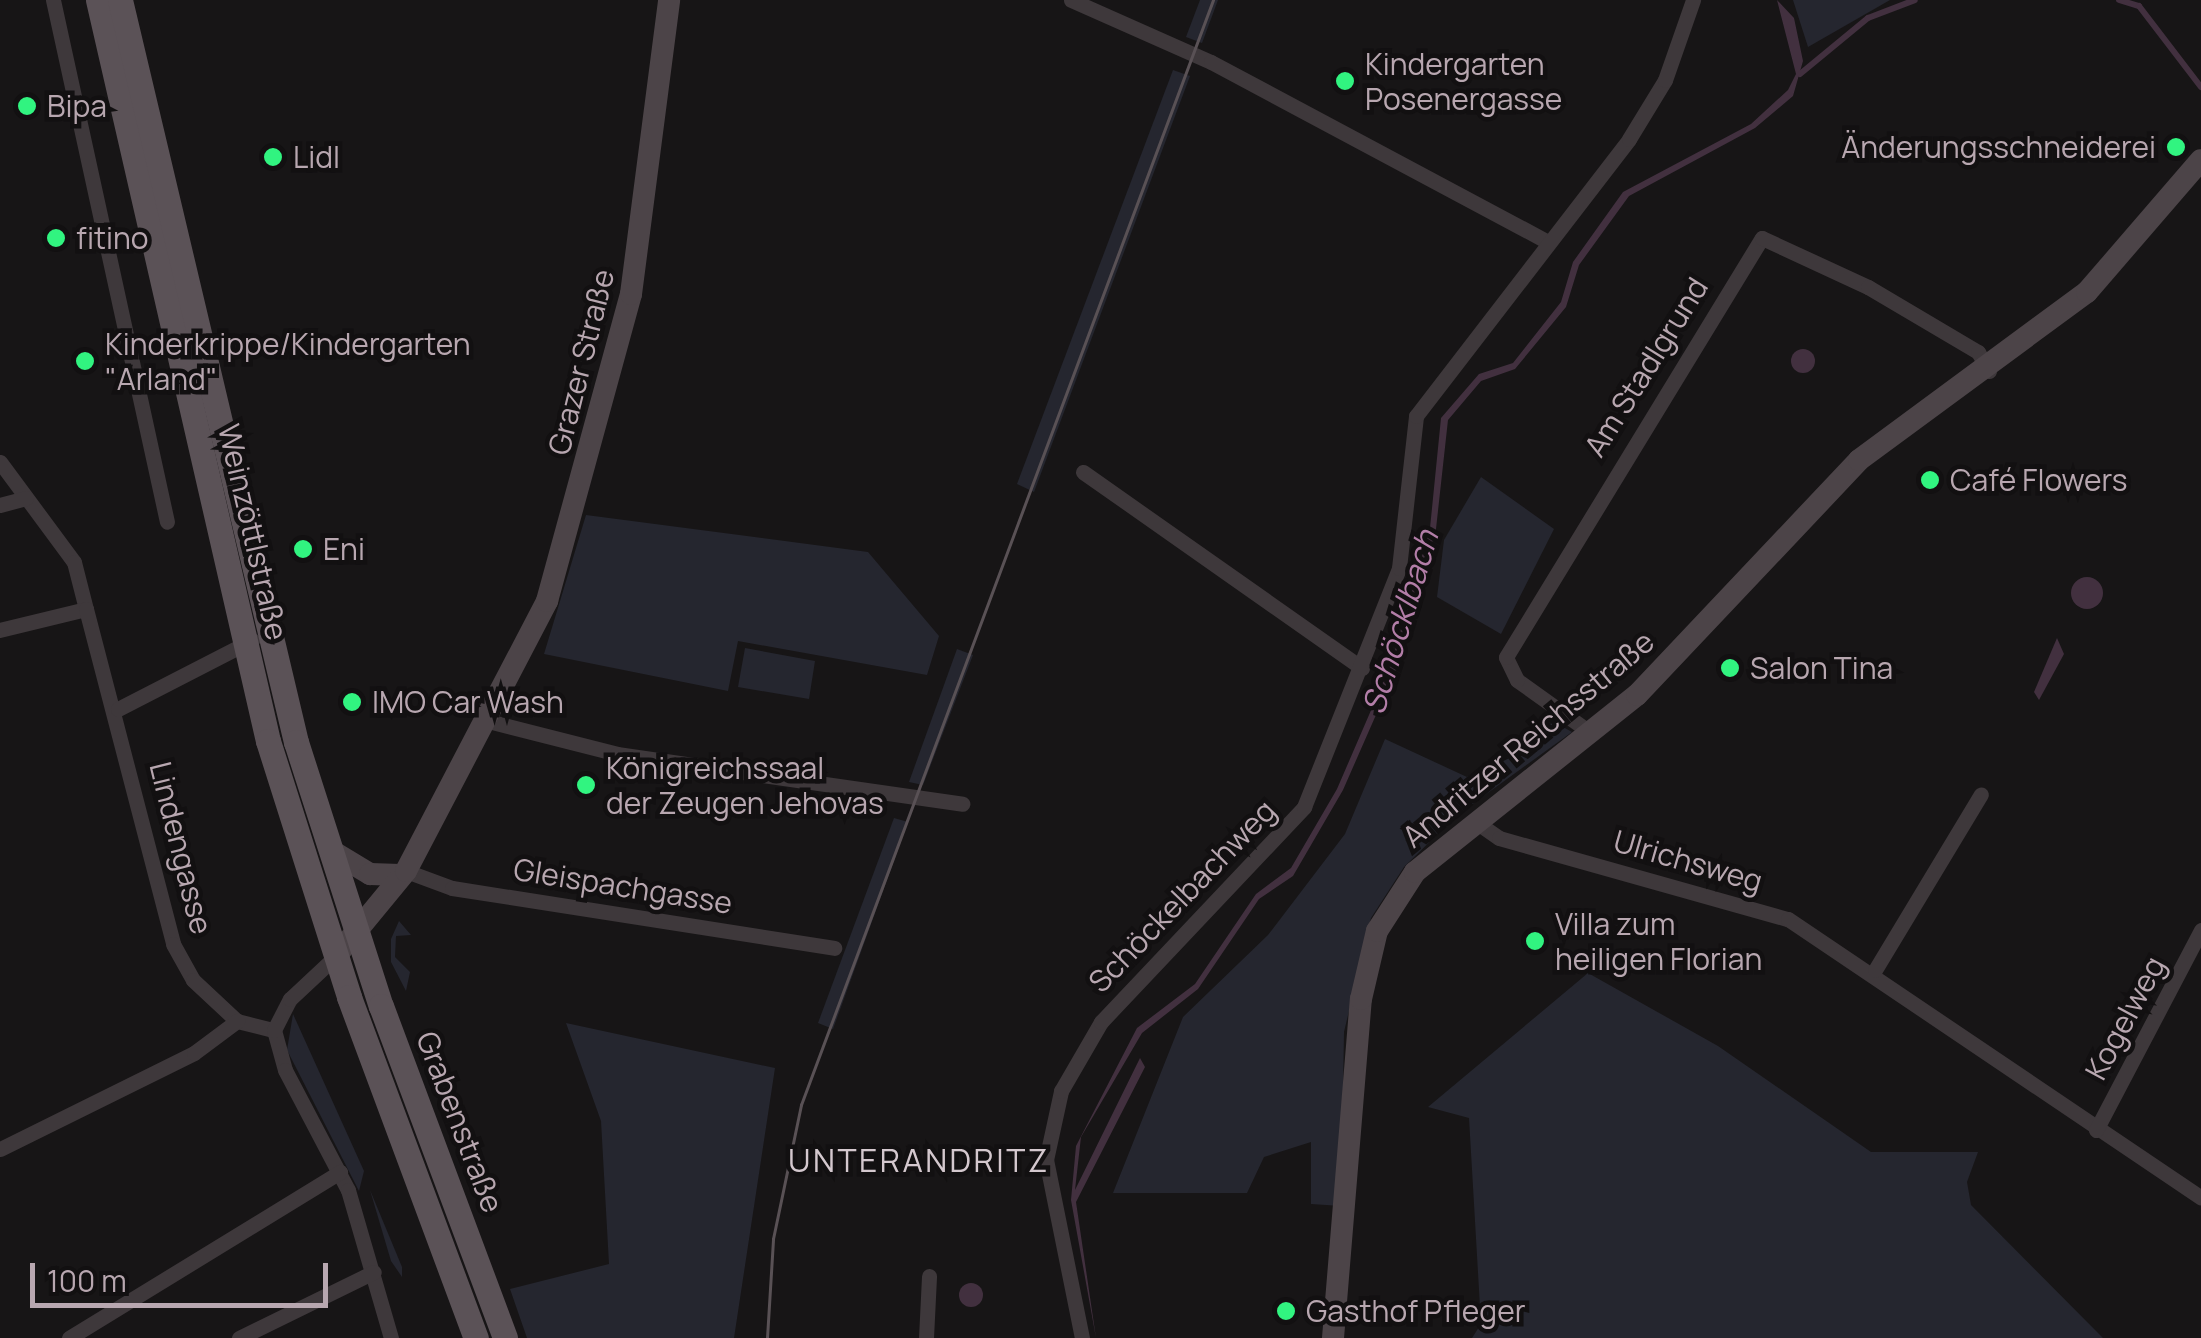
<!DOCTYPE html>
<html>
<head>
<meta charset="utf-8">
<style>
  body { margin:0 }
  #map { position:relative; width:2201px; height:1338px; overflow:hidden; background:#171516; font-family:Manrope,sans-serif }
  div>[style] { position:absolute }
  .green>* { inset:0; background:#25262f }
  .water>* { inset:0; background:#42303f }
  .round { border-radius:50% }
  .stream>* { height:6px; margin:-3px; padding:0 3px; transform-origin:3px; border-radius:3px; background:#42303f }
  .street>* { height:15px; margin:-7.5px; padding:0 7.5px; transform-origin:7.5px; border-radius:7.5px; background:#3e383b }
  .secondary>* { height:22px; margin:-11px; padding:0 11px; transform-origin:11px; border-radius:11px; background:#4c4448 }
  .primary>* { height:25px; margin:-12.5px; padding:0 12.5px; transform-origin:12.5px; border-radius:12.5px; background:#5b5257 }
  .tram>* { height:2.5px; margin:-1.25px; padding:0 1.25px; transform-origin:1.25px; border-radius:1.25px; background:#595155 }
  .dots>* { width:28px; height:28px; translate:-50% -50%; box-sizing:border-box; border:5px solid #121011; border-radius:50% }
  span { translate:-50% -50%; white-space:nowrap; text-align:center; line-height:1.15; -webkit-text-stroke:9px #121011; paint-order:stroke }
  .poi-label { font-size:30px; color:#b8a7b0 }
  .left { translate:0 -50%; text-align:left }
  .right { translate:-100% -50%; text-align:right }
  .street-label { font-size:30px; color:#b8a7b0 }
  .water-label { font-size:32px; color:#b37ea8; font-style:italic }
  .neighbourhood-label { font-size:32px; color:#d4c8ce; letter-spacing:2.5px }
  .scale { position:absolute; left:30px; top:1263px; width:298px; height:45px; box-sizing:border-box; border:5px solid #b8a7b0; border-top:0; padding-left:12px; font-size:30px; line-height:35px; white-space:nowrap; color:#b8a7b0; -webkit-text-stroke:8px #121011; paint-order:stroke }
</style>
</head>
<body>
<div id="map">
  <div class="green">
    <i style="clip-path:polygon(1200px 0,1218px 0,1202px 43px,1186px 37px)"></i>
    <i style="clip-path:polygon(1793px 0,1890px 0,1808px 47px)"></i>
    <i style="clip-path:polygon(1173px 70px,1190px 76px,1034px 492px,1017px 484px)"></i>
    <i style="clip-path:polygon(1481px 477px,1554px 529px,1501px 634px,1437px 597px,1444px 540px)"></i>
    <i style="clip-path:polygon(586px 515px,868px 552px,939px 636px,927px 675px,738px 641px,728px 691px,544px 654px)"></i>
    <i style="clip-path:polygon(745px 648px,815px 661px,809px 699px,738px 687px)"></i>
    <i style="clip-path:polygon(957px 649px,973px 655px,923px 785px,909px 782px)"></i>
    <i style="clip-path:polygon(1554px 722px,1572px 732px,1456px 816px,1404px 867px,1371px 918px,1344px 1032px,1341px 1206px,1311px 1204px,1311px 1142px,1264px 1157px,1247px 1193px,1113px 1193px,1183px 1017px,1268px 935px,1345px 834px,1385px 739px,1467px 777px)"></i>
    <i style="clip-path:polygon(894px 818px,908px 822px,833px 1029px,818px 1023px)"></i>
    <i style="clip-path:polygon(399px 921px,411px 935px,396px 936px,395px 957px,410px 972px,406px 991px,391px 962px,391px 939px)"></i>
    <i style="clip-path:polygon(1588px 973px,1718px 1046px,1871px 1152px,1978px 1152px,1967px 1182px,1971px 1205px,2103px 1338px,1472px 1338px,1481px 1324px,1469px 1118px,1428px 1107px)"></i>
    <i style="clip-path:polygon(293px 1014px,364px 1171px,359px 1191px,287px 1050px)"></i>
    <i style="clip-path:polygon(566px 1023px,775px 1068px,734px 1338px,527px 1338px,510px 1289px,609px 1264px,601px 1121px)"></i>
    <i style="clip-path:polygon(370px 1190px,402px 1267px,402px 1277px,391px 1261px)"></i>
  </div>
  <div class="water">
    <i style="clip-path:polygon(1777px 0,1794px 18px,1803px 61px,1793px 96px,1755px 128px,1629px 196px,1579px 265px,1566px 307px,1515px 369px,1481px 381px,1448px 420px,1436px 529px,1397px 667px,1343px 790px,1293px 876px,1259px 899px,1198px 989px,1142px 1033px,1081px 1137px,1075px 1190px,1140px 1058px,1145px 1067px,1076px 1202px,1096px 1338px,1071px 1200px,1076px 1146px,1137px 1028px,1195px 984px,1256px 894px,1291px 868px,1337px 789px,1391px 664px,1430px 528px,1441px 418px,1479px 374px,1513px 363px,1561px 302px,1573px 262px,1623px 192px,1751px 124px,1788px 90px,1796px 74px)"></i>
    <i class="round" style="left:1791px;top:349px;width:24px;height:24px"></i>
    <i class="round" style="left:2071px;top:577px;width:32px;height:32px"></i>
    <i style="clip-path:polygon(2057px 638px,2064px 654px,2039px 700px,2034px 692px)"></i>
    <i class="round" style="left:959px;top:1283px;width:24px;height:24px"></i>
  </div>
  <div class="stream">
    <i style="left:2119px;top:0;width:21px;rotate:17deg"></i>
    <i style="left:2139px;top:6px;width:102px;rotate:52.6deg"></i>
    <i style="left:1800px;top:74px;width:88px;rotate:-39.5deg"></i>
    <i style="left:1868px;top:18px;width:50px;rotate:-21deg"></i>
  </div>
  <div class="street">
    <i style="left:53px;top:0;width:534px;rotate:77.68deg"></i>
    <i style="left:1071px;top:0;width:153px;rotate:23.9deg"></i>
    <i style="left:1211px;top:62px;width:378px;rotate:28.1deg"></i>
    <i style="left:0;top:462px;width:124px;rotate:53.5deg"></i>
    <i style="left:74px;top:562px;width:49px;rotate:75.7deg"></i>
    <i style="left:86px;top:609px;width:89px;rotate:166.3deg"></i>
    <i style="left:1083px;top:472px;width:341px;rotate:35.1deg"></i>
    <i style="left:0;top:505px;width:27px;rotate:-15deg"></i>
    <i style="left:86px;top:609px;width:346px;rotate:75.4deg"></i>
    <i style="left:173px;top:944px;width:41px;rotate:60.9deg"></i>
    <i style="left:193px;top:980px;width:60px;rotate:43deg"></i>
    <i style="left:237px;top:1021px;width:38px;rotate:14deg"></i>
    <i style="left:118px;top:709px;width:151px;rotate:-27.2deg"></i>
    <i style="left:488px;top:721px;width:133px;rotate:14.3deg"></i>
    <i style="left:617px;top:754px;width:349px;rotate:8.2deg"></i>
    <i style="left:1591px;top:733px;width:91px;rotate:-144.4deg"></i>
    <i style="left:1517px;top:680px;width:25px;rotate:-116deg"></i>
    <i style="left:1506px;top:657px;width:491px;rotate:-58.6deg"></i>
    <i style="left:1762px;top:238px;width:117px;rotate:24.8deg"></i>
    <i style="left:1868px;top:287px;width:128px;rotate:30.6deg"></i>
    <i style="left:1978px;top:352px;width:22px;rotate:60deg"></i>
    <i style="left:1479px;top:824px;width:24px;rotate:35deg"></i>
    <i style="left:1499px;top:838px;width:300px;rotate:15.7deg"></i>
    <i style="left:1788px;top:919px;width:498px;rotate:34deg"></i>
    <i style="left:406px;top:871px;width:49px;rotate:20.3deg"></i>
    <i style="left:452px;top:888px;width:387px;rotate:8.9deg"></i>
    <i style="left:1875px;top:970px;width:205px;rotate:-58.9deg"></i>
    <i style="left:274px;top:1030px;width:41px;rotate:74.6deg"></i>
    <i style="left:285px;top:1070px;width:136px;rotate:62.3deg"></i>
    <i style="left:348px;top:1190px;width:154px;rotate:73.8deg"></i>
    <i style="left:274px;top:1030px;width:35px;rotate:-63deg"></i>
    <i style="left:290px;top:999px;width:63px;rotate:-43.1deg"></i>
    <i style="left:2096px;top:1130px;width:226px;rotate:-62.3deg"></i>
    <i style="left:0;top:1149px;width:216px;rotate:-26.3deg"></i>
    <i style="left:194px;top:1053px;width:54px;rotate:-36.7deg"></i>
    <i style="left:69px;top:1338px;width:318px;rotate:-31.5deg"></i>
    <i style="left:239px;top:1338px;width:150px;rotate:-26.1deg"></i>
    <i style="left:926px;top:1338px;width:62px;rotate:-87.2deg"></i>
    <i style="left:1082px;top:1338px;width:182px;rotate:-101.4deg"></i>
    <i style="left:1046px;top:1160px;width:71px;rotate:-77.7deg"></i>
    <i style="left:1061px;top:1091px;width:80px;rotate:-59.9deg"></i>
    <i style="left:1101px;top:1022px;width:296px;rotate:-46.6deg"></i>
    <i style="left:1304px;top:807px;width:257px;rotate:-68.3deg"></i>
    <i style="left:1399px;top:568px;width:153px;rotate:-83.6deg"></i>
    <i style="left:1416px;top:416px;width:349px;rotate:-52.4deg"></i>
    <i style="left:1629px;top:139px;width:69px;rotate:-58.6deg"></i>
    <i style="left:1665px;top:80px;width:85px;rotate:-70.7deg"></i>
  </div>
  <div class="secondary">
    <i style="left:335px;top:853px;width:41px;rotate:31deg"></i>
    <i style="left:370px;top:874px;width:30px;rotate:2deg"></i>
    <i style="left:336px;top:956px;width:110px;rotate:-50.5deg"></i>
    <i style="left:406px;top:871px;width:305px;rotate:-62.4deg"></i>
    <i style="left:547px;top:601px;width:318px;rotate:-74.7deg"></i>
    <i style="left:631px;top:294px;width:296px;rotate:-82.6deg"></i>
    <i style="left:1333px;top:1338px;width:340px;rotate:-85.3deg"></i>
    <i style="left:1361px;top:999px;width:70px;rotate:-76.8deg"></i>
    <i style="left:1377px;top:931px;width:70px;rotate:-57.2deg"></i>
    <i style="left:1415px;top:872px;width:284px;rotate:-38.6deg"></i>
    <i style="left:1637px;top:695px;width:323px;rotate:-46.6deg"></i>
    <i style="left:1859px;top:460px;width:283px;rotate:-36.4deg"></i>
    <i style="left:2087px;top:292px;width:174px;rotate:-49.2deg"></i>
  </div>
  <div class="primary">
    <i style="left:98px;top:0;width:760px;rotate:77.08deg"></i>
    <i style="left:268px;top:741px;width:269px;rotate:72.4deg"></i>
    <i style="left:349px;top:997px;width:364px;rotate:69.6deg"></i>
    <i style="left:120px;top:0;width:763px;rotate:76.66deg"></i>
    <i style="left:296px;top:742px;width:277px;rotate:72.2deg"></i>
    <i style="left:381px;top:1006px;width:354px;rotate:69.5deg"></i>
  </div>
  <div class="tram">
    <i style="left:767px;top:1338px;width:99px;rotate:-86.5deg"></i>
    <i style="left:773px;top:1239px;width:137px;rotate:-78.2deg"></i>
    <i style="left:801px;top:1105px;width:1179px;rotate:-69.55deg"></i>
  </div>
  <div class="dots">
    <i style="left:1345px;top:81px;background:#31f480"></i>
    <i style="left:27px;top:106px;background:#31f480"></i>
    <i style="left:2176px;top:147px;background:#31f480"></i>
    <i style="left:273px;top:157px;background:#31f480"></i>
    <i style="left:56px;top:238px;background:#31f480"></i>
    <i style="left:85px;top:361px;background:#31f480"></i>
    <i style="left:1930px;top:480px;background:#31f480"></i>
    <i style="left:303px;top:549px;background:#31f480"></i>
    <i style="left:1730px;top:668px;background:#31f480"></i>
    <i style="left:352px;top:702px;background:#31f480"></i>
    <i style="left:586px;top:785px;background:#31f480"></i>
    <i style="left:1535px;top:941px;background:#31f480"></i>
    <i style="left:1286px;top:1311px;background:#31f480"></i>
  </div>
  <div class="poi-label">
    <span class="left" style="left:1365px;top:81px">Kindergarten<br>Posenergasse</span>
    <span class="left" style="left:47px;top:106px">Bipa</span>
    <span class="right" style="left:2156px;top:147px">Änderungsschneiderei</span>
    <span class="left" style="left:293px;top:157px">Lidl</span>
    <span class="left" style="left:76px;top:238px">fitino</span>
    <span class="left" style="left:105px;top:361px">Kinderkrippe/Kindergarten<br>"Arland"</span>
    <span class="left" style="left:1950px;top:480px">Café Flowers</span>
    <span class="left" style="left:323px;top:549px">Eni</span>
    <span class="left" style="left:1750px;top:668px">Salon Tina</span>
    <span class="left" style="left:372px;top:702px">IMO Car Wash</span>
    <span class="left" style="left:606px;top:785px">Königreichssaal<br>der Zeugen Jehovas</span>
    <span class="left" style="left:1555px;top:941px">Villa zum<br>heiligen Florian</span>
    <span class="left" style="left:1306px;top:1311px">Gasthof Pfleger</span>
  </div>
  <div class="street-label">
    <span style="left:581px;top:362px;rotate:-76deg">Grazer Straße</span>
    <span style="left:1646px;top:367px;rotate:-58deg">Am Stadlgrund</span>
    <span style="left:253px;top:532px;rotate:77deg">Weinzöttlstraße</span>
    <span style="left:1528px;top:739px;rotate:-40deg">Andritzer Reichsstraße</span>
    <span style="left:181px;top:848px;rotate:76deg">Lindengasse</span>
    <span style="left:1688px;top:861px;rotate:16deg">Ulrichsweg</span>
    <span style="left:623px;top:886px;rotate:9deg">Gleispachgasse</span>
    <span style="left:1182px;top:896px;rotate:-46deg">Schöckelbachweg</span>
    <span style="left:2125px;top:1018px;rotate:-62deg">Kogelweg</span>
    <span style="left:460px;top:1122px;rotate:69deg">Grabenstraße</span>
  </div>
  <div class="water-label">
    <span style="left:1400px;top:622px;rotate:-73deg">Schöcklbach</span>
  </div>
  <div class="neighbourhood-label">
    <span style="left:919px;top:1160px">UNTERANDRITZ</span>
  </div>
  <div class="scale">100 m</div>
</div>
</body>
</html>
